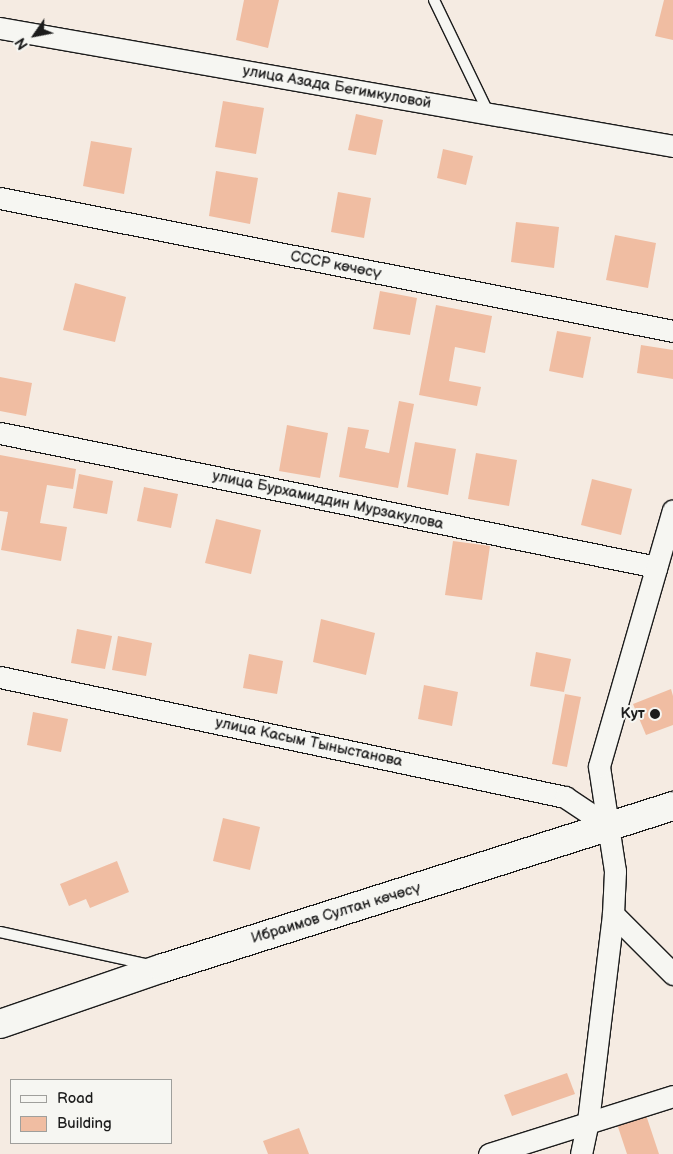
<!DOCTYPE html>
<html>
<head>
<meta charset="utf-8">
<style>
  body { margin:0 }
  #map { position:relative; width:673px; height:1154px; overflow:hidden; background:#f5ebe2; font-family:"Balsamiq Sans",sans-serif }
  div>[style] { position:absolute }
  .building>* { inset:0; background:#f0bda2 }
  .roads { filter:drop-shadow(1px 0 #1c1c1c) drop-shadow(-1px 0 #1c1c1c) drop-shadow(0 1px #1c1c1c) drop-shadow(0 -1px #1c1c1c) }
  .service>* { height:10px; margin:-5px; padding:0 5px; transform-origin:5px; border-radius:5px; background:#f6f6f2 }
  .minor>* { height:21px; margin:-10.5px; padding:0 10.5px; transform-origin:10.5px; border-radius:10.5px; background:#f6f6f2 }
  .secondary>* { height:28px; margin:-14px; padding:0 14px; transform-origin:14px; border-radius:14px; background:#f6f6f2 }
  .dots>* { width:14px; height:14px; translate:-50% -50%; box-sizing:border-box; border:2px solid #f6f6f2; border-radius:50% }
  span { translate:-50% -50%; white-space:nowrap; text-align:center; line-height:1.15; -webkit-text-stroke:4px #f6f6f2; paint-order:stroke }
  .street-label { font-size:15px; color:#1c1c1c }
  .poi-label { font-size:15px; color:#1c1c1c; font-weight:700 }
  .right { translate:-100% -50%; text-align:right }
  .legend { position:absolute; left:10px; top:1079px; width:162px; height:65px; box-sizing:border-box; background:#f6f6f2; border:1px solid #9f9f9c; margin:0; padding:6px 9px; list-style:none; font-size:15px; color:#1c1c1c }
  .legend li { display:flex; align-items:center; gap:10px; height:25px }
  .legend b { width:25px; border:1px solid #9f9f9c }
  .north { position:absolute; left:10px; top:10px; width:50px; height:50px; -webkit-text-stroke:4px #f6f6f2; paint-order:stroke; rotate:237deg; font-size:14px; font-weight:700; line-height:20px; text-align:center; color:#1c1c1c }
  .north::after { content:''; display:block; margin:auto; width:18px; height:22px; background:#1c1c1c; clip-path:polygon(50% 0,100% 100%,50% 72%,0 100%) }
</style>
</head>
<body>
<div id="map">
  <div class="building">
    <i style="clip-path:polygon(244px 0,279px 0,268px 48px,236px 40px)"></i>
    <i style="clip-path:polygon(664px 0,673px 0,673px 40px,655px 36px)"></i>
    <i style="clip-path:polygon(223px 101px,264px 108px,256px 154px,215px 147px)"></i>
    <i style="clip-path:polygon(356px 114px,383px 120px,376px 155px,348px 150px)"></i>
    <i style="clip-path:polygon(91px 141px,132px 148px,124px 194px,83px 186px)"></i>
    <i style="clip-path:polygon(443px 149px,473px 156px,466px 185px,437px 178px)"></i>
    <i style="clip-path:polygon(216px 171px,258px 178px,250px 224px,209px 216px)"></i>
    <i style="clip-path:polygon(338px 192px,371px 198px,364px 238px,331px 232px)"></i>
    <i style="clip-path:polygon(516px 222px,559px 227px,554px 268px,511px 262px)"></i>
    <i style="clip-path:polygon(615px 235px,656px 243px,648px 288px,606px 280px)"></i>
    <i style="clip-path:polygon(75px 283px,126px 297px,115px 342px,63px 330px)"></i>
    <i style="clip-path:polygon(380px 291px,417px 298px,410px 335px,373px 329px)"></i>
    <i style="clip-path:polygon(436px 305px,492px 316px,485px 353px,455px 347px,449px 381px,481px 387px,477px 406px,419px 395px)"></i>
    <i style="clip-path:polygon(557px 331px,591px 337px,583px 378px,549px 371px)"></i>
    <i style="clip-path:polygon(641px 345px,673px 350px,673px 379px,637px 373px)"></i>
    <i style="clip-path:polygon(0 377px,32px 383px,26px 416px,0 411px)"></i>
    <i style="clip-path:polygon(399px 401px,414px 404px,398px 488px,339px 477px,348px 427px,369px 430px,365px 448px,389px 453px)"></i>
    <i style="clip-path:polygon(287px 425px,328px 433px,320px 478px,279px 471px)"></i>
    <i style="clip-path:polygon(415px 442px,456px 449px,448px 495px,407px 487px)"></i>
    <i style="clip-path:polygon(476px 453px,517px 460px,509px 506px,468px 499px)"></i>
    <i style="clip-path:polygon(0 455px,76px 469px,73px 489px,47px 485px,40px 523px,67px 527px,61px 561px,1px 550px,8px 512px,0 511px)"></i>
    <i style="clip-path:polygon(79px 474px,113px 481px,107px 514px,73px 508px)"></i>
    <i style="clip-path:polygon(592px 479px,632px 489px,621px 535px,581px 525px)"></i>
    <i style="clip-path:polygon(144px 487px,178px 494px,171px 528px,137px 521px)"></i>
    <i style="clip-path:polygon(216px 519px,261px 530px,251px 574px,205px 563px)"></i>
    <i style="clip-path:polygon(453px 541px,490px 546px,482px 600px,445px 595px)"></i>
    <i style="clip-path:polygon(321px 619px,375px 633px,366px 675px,313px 662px)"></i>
    <i style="clip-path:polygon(77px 629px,112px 636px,105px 669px,71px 663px)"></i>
    <i style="clip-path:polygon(118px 636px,152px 643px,146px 676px,112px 670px)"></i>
    <i style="clip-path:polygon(536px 652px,571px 659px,564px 692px,530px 686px)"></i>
    <i style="clip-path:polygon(249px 654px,283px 661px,277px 694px,243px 688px)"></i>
    <i style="clip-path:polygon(424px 685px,458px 692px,452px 726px,418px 719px)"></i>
    <i style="clip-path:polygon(671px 689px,673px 696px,673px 725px,646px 735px,633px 704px)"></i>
    <i style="clip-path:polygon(565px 694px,581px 697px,567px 767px,552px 764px)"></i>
    <i style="clip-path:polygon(33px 712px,68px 719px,61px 752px,27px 745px)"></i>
    <i style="clip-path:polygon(223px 818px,260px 827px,250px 870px,213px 861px)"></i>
    <i style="clip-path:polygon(117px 861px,129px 892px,90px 908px,86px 899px,69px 906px,60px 884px)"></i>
    <i style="clip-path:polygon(567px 1073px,575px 1094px,512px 1116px,504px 1095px)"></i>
    <i style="clip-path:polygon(646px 1115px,659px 1154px,627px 1154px,617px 1124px)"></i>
    <i style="clip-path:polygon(299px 1128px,309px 1154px,268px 1154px,263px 1141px)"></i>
  </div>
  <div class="roads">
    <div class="service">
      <i style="left:434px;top:0;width:127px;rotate:64.2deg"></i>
      <i style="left:0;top:932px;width:154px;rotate:12.4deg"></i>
    </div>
    <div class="minor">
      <i style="left:0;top:28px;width:683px;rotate:9.94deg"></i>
      <i style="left:0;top:198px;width:686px;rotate:11.18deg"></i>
      <i style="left:0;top:433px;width:670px;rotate:11.54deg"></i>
      <i style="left:0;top:677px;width:578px;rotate:11.99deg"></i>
      <i style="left:565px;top:797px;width:54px;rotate:33.7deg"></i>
      <i style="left:613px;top:914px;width:85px;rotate:45deg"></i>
      <i style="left:489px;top:1154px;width:193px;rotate:-17.5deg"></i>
      <i style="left:581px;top:1154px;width:34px;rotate:-78deg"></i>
      <i style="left:588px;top:1121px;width:209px;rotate:-83.1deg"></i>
      <i style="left:613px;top:914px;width:43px;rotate:-87.3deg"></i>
      <i style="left:615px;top:871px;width:106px;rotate:-98.7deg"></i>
      <i style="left:599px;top:766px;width:266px;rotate:-73.9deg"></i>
    </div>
    <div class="secondary">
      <i style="left:0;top:1024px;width:172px;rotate:-19deg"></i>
      <i style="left:163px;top:968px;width:535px;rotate:-17.62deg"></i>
    </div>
  </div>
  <div class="dots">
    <i style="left:655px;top:714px;background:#1c1c1c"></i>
  </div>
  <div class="street-label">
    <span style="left:337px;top:87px;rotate:10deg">улица Азада Бегимкуловой</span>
    <span style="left:336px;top:265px;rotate:11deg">СССР көчөсү</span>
    <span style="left:328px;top:500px;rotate:12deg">улица Бурхамиддин Мурзакулова</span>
    <span style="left:309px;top:742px;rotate:12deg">улица Касым Тыныстанова</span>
    <span style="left:336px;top:913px;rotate:-17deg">Ибраимов Султан көчөсү</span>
  </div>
  <div class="poi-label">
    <span class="right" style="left:645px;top:714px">Кут</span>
  </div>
  <ul class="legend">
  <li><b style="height:6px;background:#f6f6f2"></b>Road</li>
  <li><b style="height:14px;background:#f0bda2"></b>Building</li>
  </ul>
  <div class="north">N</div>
</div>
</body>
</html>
